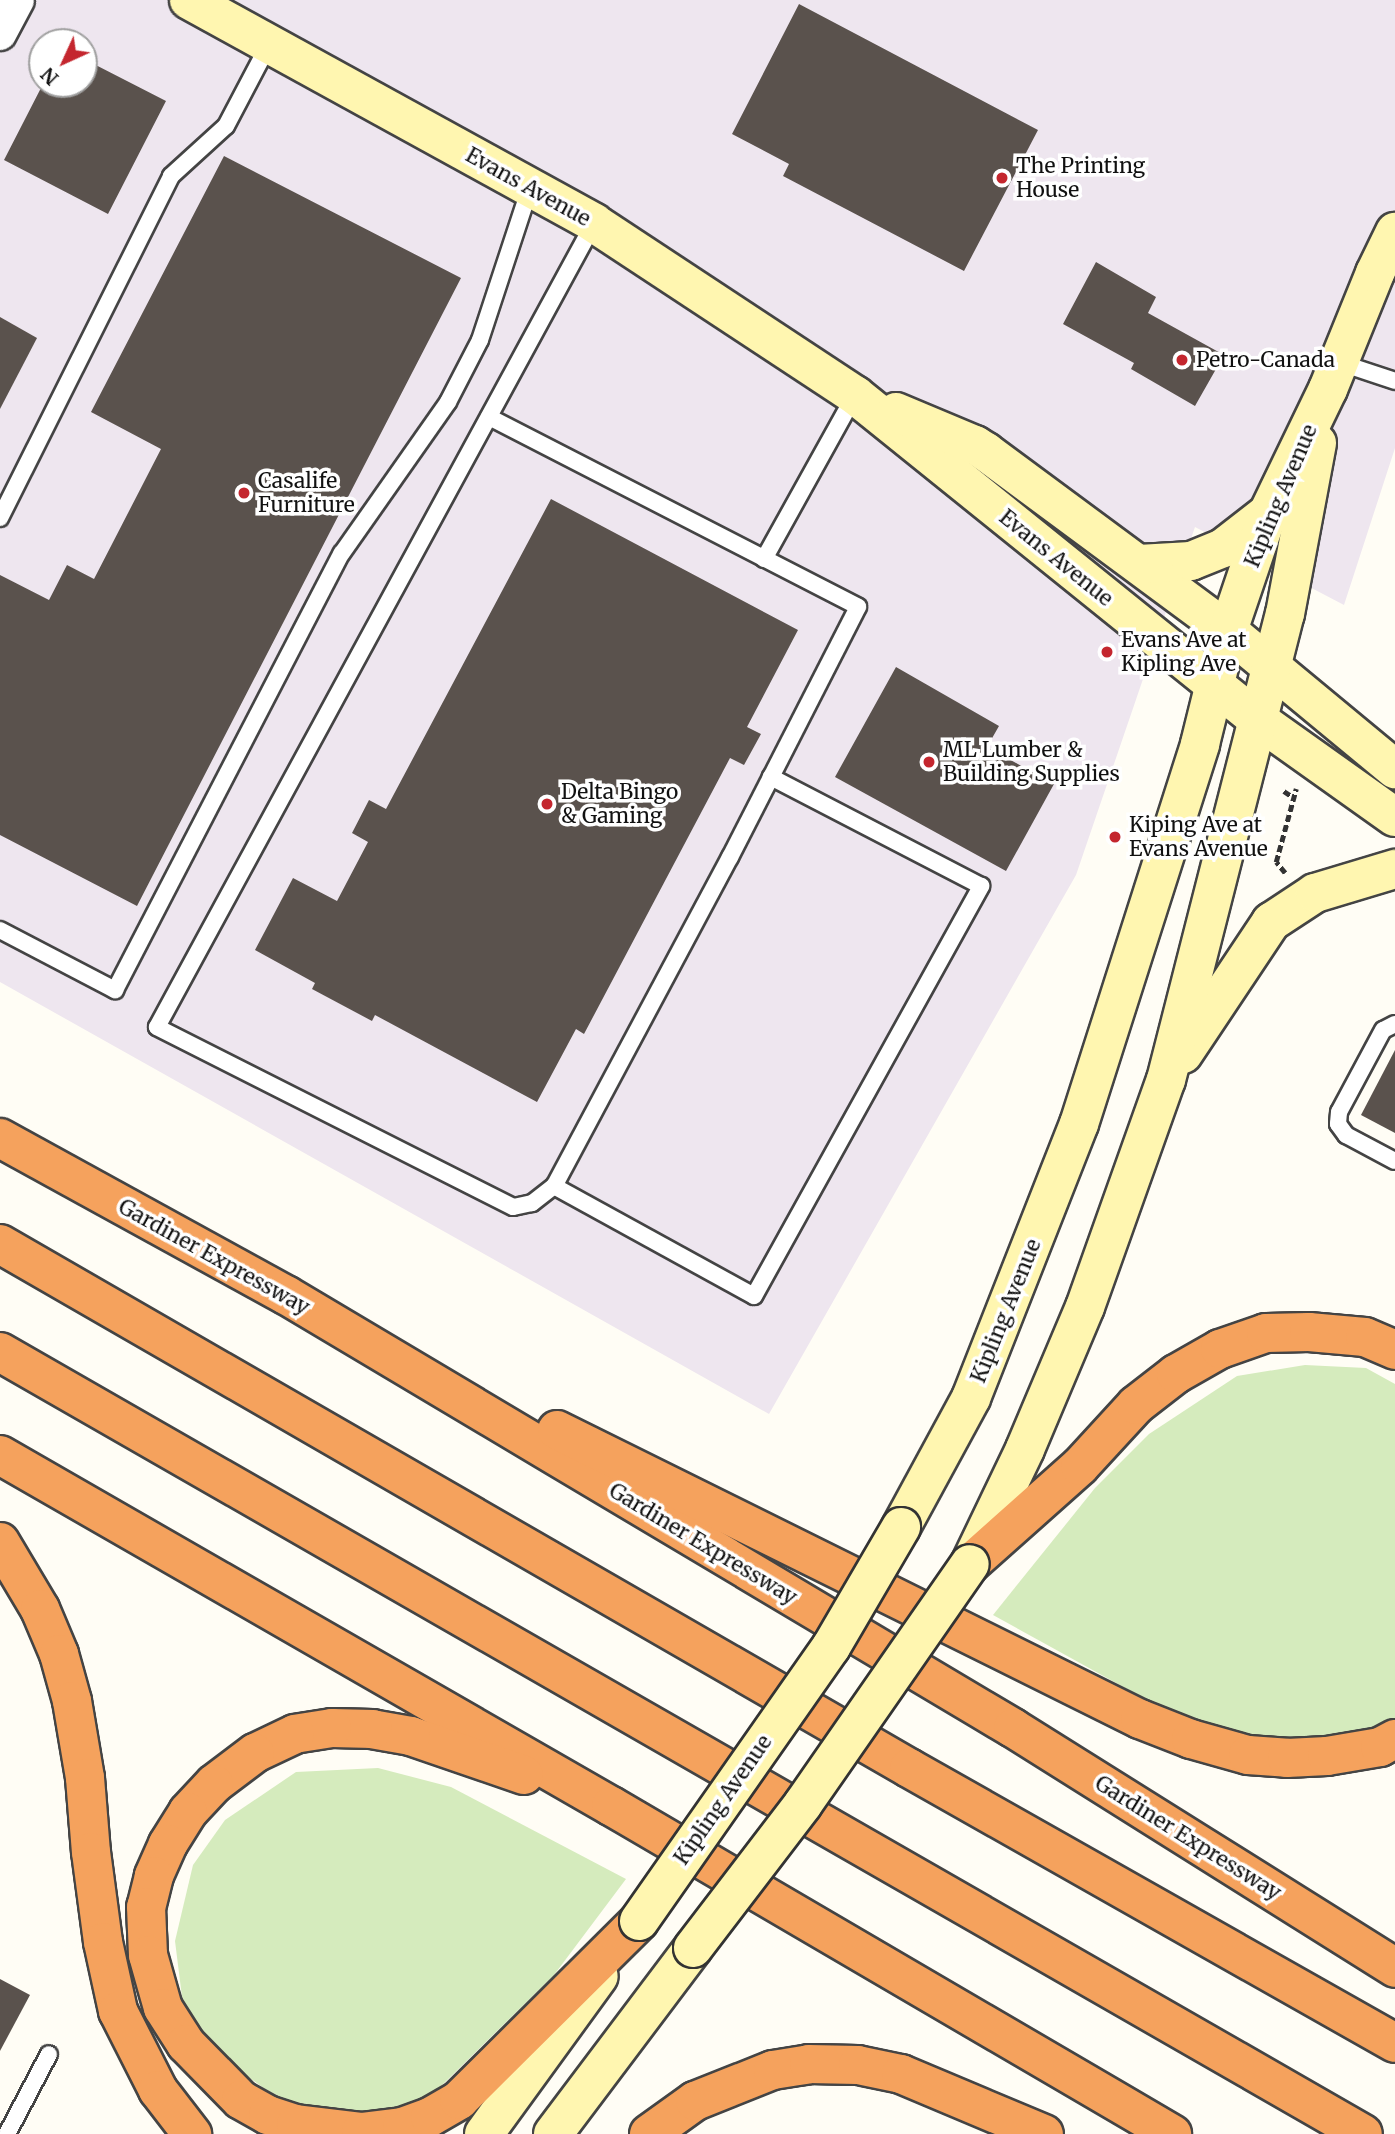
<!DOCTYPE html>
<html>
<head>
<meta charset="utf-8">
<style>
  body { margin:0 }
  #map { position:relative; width:1395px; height:2134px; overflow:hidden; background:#fffdf5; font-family:Merriweather,serif }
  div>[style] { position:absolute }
  .industrial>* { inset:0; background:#eee6ef }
  .green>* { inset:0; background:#d5ebbd }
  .building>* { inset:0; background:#5a524d }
  .path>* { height:4.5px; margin-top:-2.25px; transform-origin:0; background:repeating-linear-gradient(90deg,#333 0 7px,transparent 0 10.5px) }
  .roads { filter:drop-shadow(2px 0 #444) drop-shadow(-2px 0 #444) drop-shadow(0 2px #444) drop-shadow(0 -2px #444) }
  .lane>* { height:16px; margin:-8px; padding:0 8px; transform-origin:8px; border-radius:8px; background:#fff }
  .street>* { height:32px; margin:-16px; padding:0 16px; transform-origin:16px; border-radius:16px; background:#fff }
  .secondary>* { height:38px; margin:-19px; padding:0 19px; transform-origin:19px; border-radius:19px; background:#fff6b0 }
  .highway>* { height:38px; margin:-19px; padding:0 19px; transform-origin:19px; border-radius:19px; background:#f5a25d }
  .bridges { filter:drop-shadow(2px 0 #333) drop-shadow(-2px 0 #333) drop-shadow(0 2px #333) drop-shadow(0 -2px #333) }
  .secondary-bridge>* { height:38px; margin:-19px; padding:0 19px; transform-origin:19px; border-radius:19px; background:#fff6b0 }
  .dots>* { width:19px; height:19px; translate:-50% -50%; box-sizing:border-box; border:4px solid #fff; border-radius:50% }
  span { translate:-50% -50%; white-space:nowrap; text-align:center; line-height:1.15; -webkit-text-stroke:7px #fff; paint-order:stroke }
  .poi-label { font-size:21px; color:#111 }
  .left { translate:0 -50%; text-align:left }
  .street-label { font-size:21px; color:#111 }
  .north { position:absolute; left:28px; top:28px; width:70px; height:70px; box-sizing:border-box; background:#fff; border:2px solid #a0a0a0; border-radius:50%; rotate:225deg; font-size:19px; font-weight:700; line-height:28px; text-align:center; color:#111 }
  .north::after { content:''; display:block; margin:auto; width:24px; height:32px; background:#c4262e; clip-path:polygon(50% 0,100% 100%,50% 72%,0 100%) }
</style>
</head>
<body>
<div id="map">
  <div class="industrial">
    <i style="clip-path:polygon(evenodd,0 0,1395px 0,1395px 448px,1344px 605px,1195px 527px,1076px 875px,769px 1414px,0 982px,0 0,42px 42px,84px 42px,84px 84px,42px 84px,42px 42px)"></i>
  </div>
  <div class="green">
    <i style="clip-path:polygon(1305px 1365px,1366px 1368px,1395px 1384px,1395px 1719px,1381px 1728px,1319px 1740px,1236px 1735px,1167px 1711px,993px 1615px,1095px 1488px,1149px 1434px,1237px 1376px)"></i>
    <i style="clip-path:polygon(378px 1768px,451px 1787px,626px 1879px,554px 1975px,429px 2098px,355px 2117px,296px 2105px,265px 2089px,226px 2061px,183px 2005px,175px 1941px,193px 1865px,225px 1820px,296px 1772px)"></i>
  </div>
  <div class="building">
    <i style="clip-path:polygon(799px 4px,1038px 130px,964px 271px,783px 176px,789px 164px,732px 134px)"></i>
    <i style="clip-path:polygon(84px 59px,166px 101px,108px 214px,4px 160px,43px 84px,84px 84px)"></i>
    <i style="clip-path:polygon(224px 156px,461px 278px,137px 906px,0 835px,0 575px,49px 600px,67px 565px,94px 579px,161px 449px,91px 412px)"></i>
    <i style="clip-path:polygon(1096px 262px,1156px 297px,1148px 313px,1224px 355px,1195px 406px,1131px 369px,1134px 363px,1063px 324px)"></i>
    <i style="clip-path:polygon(0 317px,37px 338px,0 409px)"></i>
    <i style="clip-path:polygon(551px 499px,798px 630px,747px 727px,761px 734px,744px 765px,730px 758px,584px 1034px,576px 1029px,537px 1102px,375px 1015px,372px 1021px,312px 989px,315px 983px,255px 950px,293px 878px,337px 901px,368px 842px,352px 833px,369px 800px,386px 809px)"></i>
    <i style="clip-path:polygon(896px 667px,999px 726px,987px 747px,1054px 784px,1006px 871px,835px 777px)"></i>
    <i style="clip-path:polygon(1395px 1050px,1395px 1133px,1361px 1115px)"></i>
    <i style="clip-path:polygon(0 1979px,30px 1995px,0 2051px)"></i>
  </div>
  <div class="path">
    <i style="left:1284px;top:791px;width:11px;rotate:34deg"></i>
    <i style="left:1285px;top:873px;width:14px;rotate:-129deg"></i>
    <i style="left:1276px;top:862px;width:76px;rotate:-74.7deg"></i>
  </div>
  <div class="roads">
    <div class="lane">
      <i style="left:1338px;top:362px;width:60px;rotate:18.4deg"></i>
      <i style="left:489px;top:417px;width:415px;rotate:27.2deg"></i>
      <i style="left:858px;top:607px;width:281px;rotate:117.1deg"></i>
      <i style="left:730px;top:857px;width:373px;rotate:118.1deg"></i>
      <i style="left:554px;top:1186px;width:28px;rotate:142deg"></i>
      <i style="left:532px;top:1203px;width:19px;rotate:168deg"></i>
      <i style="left:513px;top:1207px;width:399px;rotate:-153.2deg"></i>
      <i style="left:157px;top:1027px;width:915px;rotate:-61.47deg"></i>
      <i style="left:0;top:518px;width:382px;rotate:-63.4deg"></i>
      <i style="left:171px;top:176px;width:74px;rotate:-42.3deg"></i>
      <i style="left:226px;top:126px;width:93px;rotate:-62.3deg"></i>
      <i style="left:764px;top:559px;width:188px;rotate:-61deg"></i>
      <i style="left:0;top:930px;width:130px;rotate:27.6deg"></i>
      <i style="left:115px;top:990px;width:492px;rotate:-62.6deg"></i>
      <i style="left:342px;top:553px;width:184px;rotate:-54.9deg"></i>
      <i style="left:448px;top:402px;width:70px;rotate:-62.7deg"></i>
      <i style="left:480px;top:340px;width:160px;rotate:-71.8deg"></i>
      <i style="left:1395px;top:1024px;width:13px;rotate:153deg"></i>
      <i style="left:1383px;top:1030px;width:93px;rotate:118.2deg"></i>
      <i style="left:1339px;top:1112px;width:12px;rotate:95deg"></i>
      <i style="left:1338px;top:1124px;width:14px;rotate:54deg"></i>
      <i style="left:1346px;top:1135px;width:55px;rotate:28deg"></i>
      <i style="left:554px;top:1186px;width:228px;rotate:28.8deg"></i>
      <i style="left:754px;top:1296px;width:469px;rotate:-61deg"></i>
      <i style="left:981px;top:886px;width:237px;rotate:-152.6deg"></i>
      <i style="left:7px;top:2134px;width:90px;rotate:-62.3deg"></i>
    </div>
    <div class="street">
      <i style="left:0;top:34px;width:38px;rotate:-62deg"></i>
    </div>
    <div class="secondary">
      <i style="left:189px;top:0;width:462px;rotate:28.8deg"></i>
      <i style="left:594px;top:223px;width:313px;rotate:33.4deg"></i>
      <i style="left:855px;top:395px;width:516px;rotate:38.87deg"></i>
      <i style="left:1257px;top:719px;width:169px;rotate:35.4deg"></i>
      <i style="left:896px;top:412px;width:86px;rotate:22.7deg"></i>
      <i style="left:975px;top:445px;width:13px;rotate:32deg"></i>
      <i style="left:986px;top:452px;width:301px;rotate:36.5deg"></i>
      <i style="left:1228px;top:631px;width:217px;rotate:39.6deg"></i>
      <i style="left:1139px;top:564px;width:52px;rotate:-3.3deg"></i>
      <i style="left:1191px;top:561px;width:35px;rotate:-22deg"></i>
      <i style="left:1223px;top:548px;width:57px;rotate:-37.9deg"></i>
      <i style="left:1183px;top:1054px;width:159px;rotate:-56.3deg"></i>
      <i style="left:1271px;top:922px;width:53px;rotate:-33.4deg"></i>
      <i style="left:1315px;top:893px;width:84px;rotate:-16.7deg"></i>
      <i style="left:901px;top:1527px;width:147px;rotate:-61.5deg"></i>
      <i style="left:971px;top:1398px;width:295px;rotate:-68.5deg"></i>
      <i style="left:1079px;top:1124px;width:399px;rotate:-72.3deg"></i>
      <i style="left:1200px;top:744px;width:116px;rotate:-76.1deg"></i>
      <i style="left:1228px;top:631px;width:125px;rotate:-71.3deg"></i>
      <i style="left:1268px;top:513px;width:138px;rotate:-64.2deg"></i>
      <i style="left:1328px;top:389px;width:125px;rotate:-67.9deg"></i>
      <i style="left:1375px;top:273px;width:46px;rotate:-64deg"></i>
      <i style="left:970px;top:1564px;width:127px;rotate:-64.4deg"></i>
      <i style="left:1025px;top:1449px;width:154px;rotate:-67.1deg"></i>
      <i style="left:1085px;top:1307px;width:241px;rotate:-70.4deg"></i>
      <i style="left:1166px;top:1080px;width:481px;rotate:-75.7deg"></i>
      <i style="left:1285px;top:614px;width:174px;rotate:-79.4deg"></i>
      <i style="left:484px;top:2134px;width:195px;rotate:-54deg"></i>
      <i style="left:553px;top:2134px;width:233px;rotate:-53deg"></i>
    </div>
    <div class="highway">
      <i style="left:0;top:1138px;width:326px;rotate:28.8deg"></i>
      <i style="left:286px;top:1295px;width:846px;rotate:30.78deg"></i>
      <i style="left:1013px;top:1728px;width:451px;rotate:32.1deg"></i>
      <i style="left:0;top:1244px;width:1049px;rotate:29.96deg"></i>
      <i style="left:909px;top:1768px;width:558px;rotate:29.5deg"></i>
      <i style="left:0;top:1352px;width:1571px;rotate:29.84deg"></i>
      <i style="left:557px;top:1430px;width:651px;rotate:26.37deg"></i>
      <i style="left:1140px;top:1719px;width:55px;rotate:21.4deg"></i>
      <i style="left:1191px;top:1739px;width:59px;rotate:15.7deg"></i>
      <i style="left:1248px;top:1755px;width:39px;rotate:4deg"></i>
      <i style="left:1287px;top:1758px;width:40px;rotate:-2.9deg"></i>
      <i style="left:1327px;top:1756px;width:54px;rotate:-9.6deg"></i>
      <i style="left:1380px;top:1747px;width:17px;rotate:-28deg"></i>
      <i style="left:0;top:1455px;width:705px;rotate:29.88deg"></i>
      <i style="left:611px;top:1806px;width:650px;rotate:30.31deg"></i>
      <i style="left:0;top:1542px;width:78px;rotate:59.2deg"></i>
      <i style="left:40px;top:1609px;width:49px;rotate:67.1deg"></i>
      <i style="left:59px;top:1654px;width:49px;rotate:74.5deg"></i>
      <i style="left:72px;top:1701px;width:78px;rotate:80.4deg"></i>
      <i style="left:85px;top:1778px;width:74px;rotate:85.4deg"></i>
      <i style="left:91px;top:1852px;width:91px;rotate:82.4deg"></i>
      <i style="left:103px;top:1942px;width:71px;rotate:77.7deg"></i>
      <i style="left:118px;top:2011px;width:89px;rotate:63.1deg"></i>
      <i style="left:158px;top:2090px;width:56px;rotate:52.3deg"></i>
      <i style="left:970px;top:1564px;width:147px;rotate:-41.7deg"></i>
      <i style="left:1080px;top:1466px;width:83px;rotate:-47.4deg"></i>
      <i style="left:1136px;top:1405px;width:51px;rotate:-37.8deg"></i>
      <i style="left:1176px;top:1374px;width:51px;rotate:-29.6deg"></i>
      <i style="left:1220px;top:1349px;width:49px;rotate:-19.2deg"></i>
      <i style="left:1266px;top:1333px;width:43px;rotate:-1.3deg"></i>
      <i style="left:1309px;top:1332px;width:56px;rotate:5.1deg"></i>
      <i style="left:1365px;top:1337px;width:33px;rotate:23deg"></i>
      <i style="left:524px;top:1775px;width:120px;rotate:-161deg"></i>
      <i style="left:411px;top:1736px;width:39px;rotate:-170deg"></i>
      <i style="left:373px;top:1729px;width:41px;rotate:-178.6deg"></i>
      <i style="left:332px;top:1728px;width:37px;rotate:171deg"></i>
      <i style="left:295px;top:1734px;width:44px;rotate:154.6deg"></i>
      <i style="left:255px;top:1753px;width:51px;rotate:142.9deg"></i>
      <i style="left:214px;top:1784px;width:38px;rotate:133deg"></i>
      <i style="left:188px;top:1812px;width:38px;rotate:122deg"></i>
      <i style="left:168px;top:1844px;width:35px;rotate:114deg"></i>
      <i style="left:154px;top:1876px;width:32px;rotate:104deg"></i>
      <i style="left:146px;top:1907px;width:48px;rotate:87.6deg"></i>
      <i style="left:148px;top:1955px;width:55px;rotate:74.2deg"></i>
      <i style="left:163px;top:2008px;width:43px;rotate:57.4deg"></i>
      <i style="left:186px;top:2044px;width:78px;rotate:45.5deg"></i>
      <i style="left:241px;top:2100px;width:31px;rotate:29deg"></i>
      <i style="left:268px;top:2115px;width:29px;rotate:18deg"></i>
      <i style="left:296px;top:2124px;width:65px;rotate:7deg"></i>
      <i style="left:361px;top:2132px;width:41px;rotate:-7deg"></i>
      <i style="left:402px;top:2127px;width:30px;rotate:-20deg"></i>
      <i style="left:430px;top:2117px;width:34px;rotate:-30deg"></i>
      <i style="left:459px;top:2100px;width:254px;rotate:-44.8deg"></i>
      <i style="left:649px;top:2134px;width:57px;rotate:-35.7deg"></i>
      <i style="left:695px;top:2101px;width:84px;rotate:-21.7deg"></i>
      <i style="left:773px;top:2070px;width:36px;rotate:-9deg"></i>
      <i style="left:809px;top:2064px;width:49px;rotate:1.2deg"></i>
      <i style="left:858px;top:2065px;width:44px;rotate:11.8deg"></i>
      <i style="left:901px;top:2074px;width:155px;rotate:22.8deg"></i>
    </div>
  </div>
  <div class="bridges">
    <div class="secondary-bridge">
      <i style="left:639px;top:1921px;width:335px;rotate:-55deg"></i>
      <i style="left:831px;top:1647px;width:139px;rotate:-59.7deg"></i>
      <i style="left:693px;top:1948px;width:181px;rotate:-52.6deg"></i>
      <i style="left:803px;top:1804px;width:292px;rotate:-55.2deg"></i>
    </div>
  </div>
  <div class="dots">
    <i style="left:1002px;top:178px;background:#c4262e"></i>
    <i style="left:1182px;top:360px;background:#c4262e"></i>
    <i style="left:244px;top:493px;background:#c4262e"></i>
    <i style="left:1107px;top:652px;background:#c4262e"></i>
    <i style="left:929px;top:762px;background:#c4262e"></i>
    <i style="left:547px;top:804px;background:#c4262e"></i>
    <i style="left:1115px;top:837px;background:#c4262e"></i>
  </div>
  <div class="poi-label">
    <span class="left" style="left:1016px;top:178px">The Printing<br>House</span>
    <span class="left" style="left:1196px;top:360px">Petro-Canada</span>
    <span class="left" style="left:258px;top:493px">Casalife<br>Furniture</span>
    <span class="left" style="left:1121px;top:652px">Evans Ave at<br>Kipling Ave</span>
    <span class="left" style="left:943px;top:762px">ML Lumber &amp;<br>Building Supplies</span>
    <span class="left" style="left:561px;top:804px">Delta Bingo<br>&amp; Gaming</span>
    <span class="left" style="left:1129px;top:837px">Kiping Ave at<br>Evans Avenue</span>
  </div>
  <div class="street-label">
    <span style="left:528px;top:187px;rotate:29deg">Evans Avenue</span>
    <span style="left:1281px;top:496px;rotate:-67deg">Kipling Avenue</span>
    <span style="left:1056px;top:558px;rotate:39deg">Evans Avenue</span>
    <span style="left:214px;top:1257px;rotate:29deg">Gardiner Expressway</span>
    <span style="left:1006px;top:1311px;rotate:-68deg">Kipling Avenue</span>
    <span style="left:703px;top:1544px;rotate:31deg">Gardiner Expressway</span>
    <span style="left:723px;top:1800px;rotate:-55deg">Kipling Avenue</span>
    <span style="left:1188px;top:1838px;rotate:32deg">Gardiner Expressway</span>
  </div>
  <div class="north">N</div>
</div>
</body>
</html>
